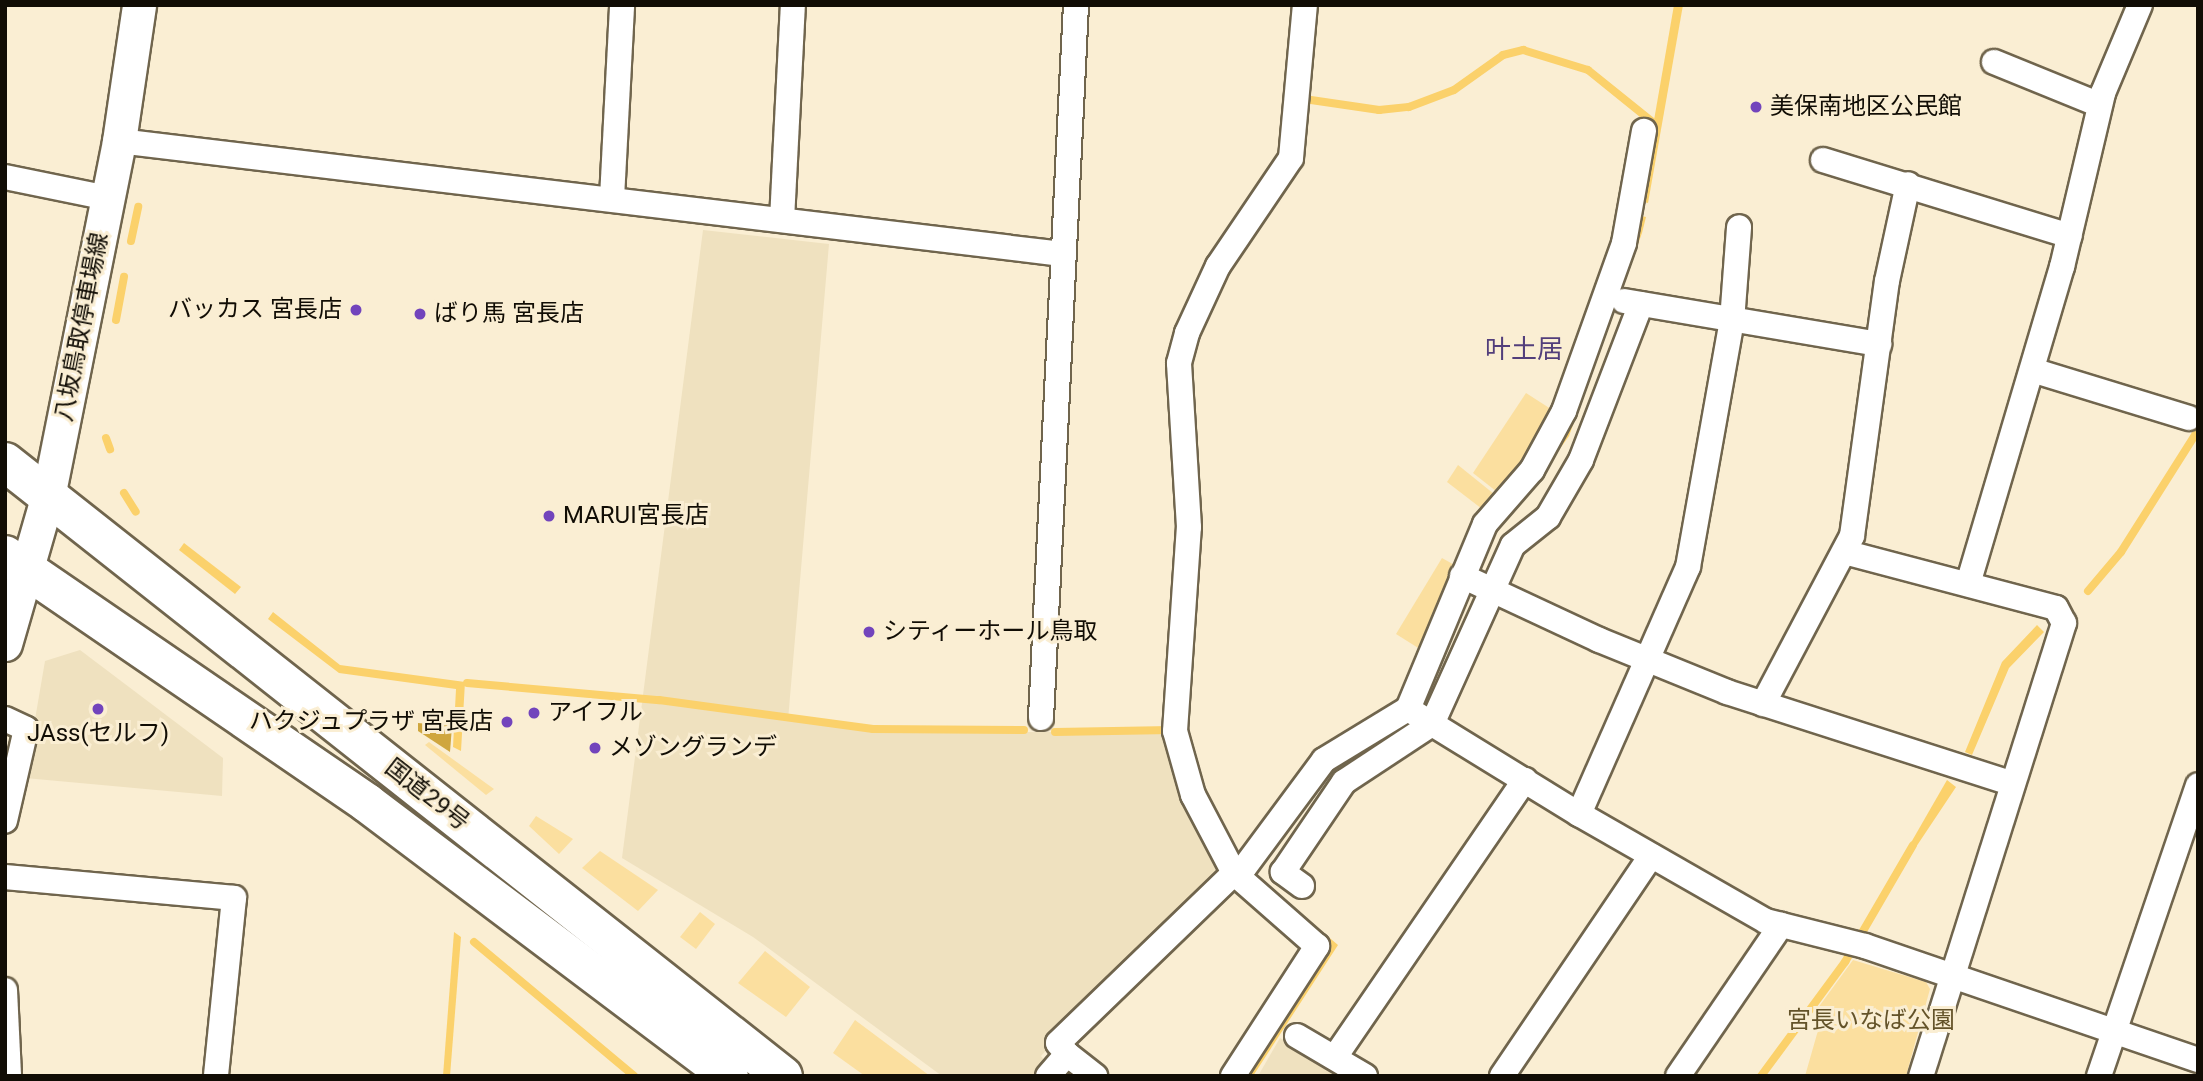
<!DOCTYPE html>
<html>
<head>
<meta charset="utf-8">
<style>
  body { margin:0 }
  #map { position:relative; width:2203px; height:1081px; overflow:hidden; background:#faeed3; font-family:Roboto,"Noto Sans JP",sans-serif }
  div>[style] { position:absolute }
  .built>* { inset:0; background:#efe1bf }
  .green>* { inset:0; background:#fbdf9f }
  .forest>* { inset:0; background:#cfa63e }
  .water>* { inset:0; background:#fbd16b }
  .stream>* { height:8px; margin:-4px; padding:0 4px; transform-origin:4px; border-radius:4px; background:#fbd16b }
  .roads { filter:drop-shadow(2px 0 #70654d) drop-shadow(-2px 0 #70654d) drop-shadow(0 2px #70654d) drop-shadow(0 -2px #70654d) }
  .minor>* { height:24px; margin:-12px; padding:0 12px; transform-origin:12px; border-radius:12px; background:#fff }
  .secondary>* { height:33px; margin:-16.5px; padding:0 16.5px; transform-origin:16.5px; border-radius:16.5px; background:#fff }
  .trunk>* { height:38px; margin:-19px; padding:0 19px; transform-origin:19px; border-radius:19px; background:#fff }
  .dots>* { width:19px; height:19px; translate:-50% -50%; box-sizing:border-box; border:4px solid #faeed3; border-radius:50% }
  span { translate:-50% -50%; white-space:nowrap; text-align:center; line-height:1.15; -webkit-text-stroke:6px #faeed3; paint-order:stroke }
  .poi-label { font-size:24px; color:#110d05 }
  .left { translate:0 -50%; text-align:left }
  .right { translate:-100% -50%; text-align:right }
  .street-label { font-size:24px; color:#110d05 }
  .park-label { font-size:24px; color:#645329 }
  .neighbourhood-label { font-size:26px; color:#523e7b }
  .frame { position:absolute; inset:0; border:7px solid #110d05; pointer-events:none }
</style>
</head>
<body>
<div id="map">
  <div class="built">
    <i style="clip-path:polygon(703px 230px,829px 244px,788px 720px,880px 732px,1172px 732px,1229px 873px,1064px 1031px,1041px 1056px,1045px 1061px,1033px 1076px,942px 1076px,753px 937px,622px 858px)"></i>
    <i style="clip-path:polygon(80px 650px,223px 758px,222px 796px,25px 778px,45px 661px)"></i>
    <i style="clip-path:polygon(1280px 1038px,1330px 1066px,1344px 1076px,1258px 1076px)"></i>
  </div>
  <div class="green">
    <i style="clip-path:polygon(1526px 393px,1554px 411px,1549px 425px,1501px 495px,1473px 473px)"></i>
    <i style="clip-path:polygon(1458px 465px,1499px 498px,1486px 512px,1447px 482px)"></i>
    <i style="clip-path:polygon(1442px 558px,1458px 567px,1423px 651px,1396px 634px)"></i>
    <i style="clip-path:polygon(429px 742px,494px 789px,486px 795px,425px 745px)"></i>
    <i style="clip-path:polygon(536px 816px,573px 839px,559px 854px,529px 826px)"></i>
    <i style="clip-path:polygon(600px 851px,658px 890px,638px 911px,582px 868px)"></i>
    <i style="clip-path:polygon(700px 912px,715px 924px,696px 949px,680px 937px)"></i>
    <i style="clip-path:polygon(765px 951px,810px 987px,786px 1017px,738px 983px)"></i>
    <i style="clip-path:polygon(1853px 960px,1926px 982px,1930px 989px,1906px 1076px,1805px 1076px,1821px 1020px,1815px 1012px)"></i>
    <i style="clip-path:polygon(855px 1020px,930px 1076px,865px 1076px,833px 1053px)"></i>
  </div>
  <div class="forest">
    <i style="clip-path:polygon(418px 723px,452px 726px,450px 752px,418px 731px)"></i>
  </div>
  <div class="water">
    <i style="clip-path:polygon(1674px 5px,1683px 5px,1648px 203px,1640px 201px)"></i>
    <i style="clip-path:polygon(1637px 215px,1646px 217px,1642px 233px,1569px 436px,1516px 510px,1511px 503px)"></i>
    <i style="clip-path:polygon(184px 543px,241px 587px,235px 594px,179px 550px)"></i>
    <i style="clip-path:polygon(273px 612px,340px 665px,465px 682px,461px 751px,453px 747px,456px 689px,339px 673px,268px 619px)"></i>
    <i style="clip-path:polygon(2037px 625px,2044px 632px,2009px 668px,1972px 755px,1965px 752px,2002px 662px)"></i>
    <i style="clip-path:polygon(1947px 780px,1956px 787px,1912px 853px,1905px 853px)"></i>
    <i style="clip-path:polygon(1252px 872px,1338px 945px,1253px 1076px,1240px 1076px,1324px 945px,1248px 880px)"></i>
    <i style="clip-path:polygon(454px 932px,461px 937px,450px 1076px,443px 1076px)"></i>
  </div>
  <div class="stream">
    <i style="left:1311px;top:100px;width:69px;rotate:8.4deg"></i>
    <i style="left:1379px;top:110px;width:30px;rotate:-6deg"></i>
    <i style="left:1409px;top:107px;width:48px;rotate:-20.7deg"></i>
    <i style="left:1454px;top:90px;width:60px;rotate:-35.5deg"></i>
    <i style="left:1503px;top:55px;width:21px;rotate:-14deg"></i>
    <i style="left:1523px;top:50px;width:68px;rotate:17.1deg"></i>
    <i style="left:1588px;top:70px;width:85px;rotate:38.8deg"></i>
    <i style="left:131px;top:241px;width:35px;rotate:-78deg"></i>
    <i style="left:116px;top:320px;width:44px;rotate:-79.5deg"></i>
    <i style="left:106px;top:438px;width:12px;rotate:70deg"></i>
    <i style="left:124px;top:493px;width:22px;rotate:58deg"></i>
    <i style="left:2088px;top:591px;width:51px;rotate:-49.8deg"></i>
    <i style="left:2121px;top:552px;width:144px;rotate:-57.7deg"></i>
    <i style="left:467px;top:683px;width:193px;rotate:5.1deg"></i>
    <i style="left:659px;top:700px;width:216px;rotate:7.7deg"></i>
    <i style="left:873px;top:729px;width:151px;rotate:0.4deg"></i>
    <i style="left:1055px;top:732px;width:116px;rotate:-1deg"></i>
    <i style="left:474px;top:942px;width:209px;rotate:39.9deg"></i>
    <i style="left:1761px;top:1076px;width:142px;rotate:-53.6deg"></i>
    <i style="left:1845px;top:962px;width:135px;rotate:-59.8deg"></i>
  </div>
  <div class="roads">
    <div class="minor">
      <i style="left:1994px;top:62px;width:114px;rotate:22.1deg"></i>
      <i style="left:119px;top:141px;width:950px;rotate:6.83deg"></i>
      <i style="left:1823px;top:160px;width:258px;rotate:17.1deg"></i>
      <i style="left:5px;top:177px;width:105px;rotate:11.5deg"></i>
      <i style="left:612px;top:198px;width:193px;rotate:-87deg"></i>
      <i style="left:782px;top:220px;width:215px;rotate:-87.1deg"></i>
      <i style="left:1624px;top:301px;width:259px;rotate:9.6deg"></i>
      <i style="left:2032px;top:370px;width:164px;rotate:17deg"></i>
      <i style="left:1844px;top:552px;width:219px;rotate:14.8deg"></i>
      <i style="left:2056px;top:608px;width:17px;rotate:62deg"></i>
      <i style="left:2064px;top:623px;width:475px;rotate:107.5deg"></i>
      <i style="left:1462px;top:576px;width:151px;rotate:25deg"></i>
      <i style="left:1599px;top:640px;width:138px;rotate:22.1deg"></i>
      <i style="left:1727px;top:692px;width:300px;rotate:17.8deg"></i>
      <i style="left:1968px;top:584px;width:331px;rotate:-73.5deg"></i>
      <i style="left:2062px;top:267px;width:179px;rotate:-76.7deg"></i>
      <i style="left:2103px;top:93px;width:95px;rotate:-67.2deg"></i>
      <i style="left:1763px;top:704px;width:190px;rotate:-62.1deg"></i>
      <i style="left:1852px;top:536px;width:257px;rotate:-82.2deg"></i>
      <i style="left:1887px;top:281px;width:99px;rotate:-77.8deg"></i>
      <i style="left:1408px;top:709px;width:201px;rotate:31.6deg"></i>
      <i style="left:1579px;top:814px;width:215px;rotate:29.8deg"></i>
      <i style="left:1766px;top:921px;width:102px;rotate:14.2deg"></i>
      <i style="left:1865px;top:946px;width:352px;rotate:18.9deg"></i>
      <i style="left:1041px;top:718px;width:714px;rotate:-87.19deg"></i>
      <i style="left:5px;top:719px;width:23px;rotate:25deg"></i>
      <i style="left:26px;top:729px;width:94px;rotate:102.9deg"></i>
      <i style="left:1579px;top:814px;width:270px;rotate:-66.2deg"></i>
      <i style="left:1688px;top:567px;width:250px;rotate:-79.9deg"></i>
      <i style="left:1732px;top:321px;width:94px;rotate:-85.7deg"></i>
      <i style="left:5px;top:877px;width:230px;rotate:5.2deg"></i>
      <i style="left:234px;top:898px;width:179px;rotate:95.8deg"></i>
      <i style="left:1302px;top:886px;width:24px;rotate:-144deg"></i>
      <i style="left:1283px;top:872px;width:109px;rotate:-55.9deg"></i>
      <i style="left:1344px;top:782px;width:105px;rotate:-33.4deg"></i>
      <i style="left:1432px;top:724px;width:196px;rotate:-65.7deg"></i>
      <i style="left:1513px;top:545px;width:45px;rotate:-38.7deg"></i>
      <i style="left:1548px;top:517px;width:66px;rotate:-59.9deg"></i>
      <i style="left:1581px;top:460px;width:167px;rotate:-69deg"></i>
      <i style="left:5px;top:990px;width:86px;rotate:87.3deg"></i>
      <i style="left:1297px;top:1036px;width:79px;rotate:30.5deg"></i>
      <i style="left:1067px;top:1054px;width:36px;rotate:38deg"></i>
      <i style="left:1335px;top:1057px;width:336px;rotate:-55.6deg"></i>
      <i style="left:1048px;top:1076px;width:29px;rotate:-49deg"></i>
      <i style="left:1067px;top:1054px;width:14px;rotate:-129deg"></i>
      <i style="left:1058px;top:1043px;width:245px;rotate:-44deg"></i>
      <i style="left:1234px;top:873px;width:11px;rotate:-27deg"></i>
      <i style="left:1244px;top:868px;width:134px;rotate:-53.5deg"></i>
      <i style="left:1324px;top:760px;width:98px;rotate:-31.3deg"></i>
      <i style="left:1408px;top:709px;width:200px;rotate:-67.4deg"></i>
      <i style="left:1485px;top:524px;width:72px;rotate:-49deg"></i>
      <i style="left:1532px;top:470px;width:67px;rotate:-61.5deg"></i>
      <i style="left:1564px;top:411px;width:178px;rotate:-70.3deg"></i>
      <i style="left:1624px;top:243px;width:114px;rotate:-79.9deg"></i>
      <i style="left:1233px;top:1076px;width:155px;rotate:-57.1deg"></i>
      <i style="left:1317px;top:946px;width:111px;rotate:-138.7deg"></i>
      <i style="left:1234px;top:873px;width:88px;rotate:-117.7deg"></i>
      <i style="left:1193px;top:795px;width:66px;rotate:-105.7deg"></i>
      <i style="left:1175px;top:731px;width:204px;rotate:-86.1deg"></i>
      <i style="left:1189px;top:527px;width:164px;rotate:-93.5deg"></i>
      <i style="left:1179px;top:363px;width:31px;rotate:-75deg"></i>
      <i style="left:1187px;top:333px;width:74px;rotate:-65.2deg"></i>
      <i style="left:1218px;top:266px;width:130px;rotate:-55.9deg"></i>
      <i style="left:1291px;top:158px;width:154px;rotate:-84.8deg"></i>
      <i style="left:1502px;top:1076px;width:266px;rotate:-55.9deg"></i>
      <i style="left:1678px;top:1076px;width:183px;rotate:-55.7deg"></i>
      <i style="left:2099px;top:1076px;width:307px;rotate:-71.2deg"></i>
    </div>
    <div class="secondary">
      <i style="left:5px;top:644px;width:158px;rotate:-73.9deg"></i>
      <i style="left:49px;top:492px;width:358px;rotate:-78.7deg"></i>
      <i style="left:119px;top:141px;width:137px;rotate:-81.6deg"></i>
    </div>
    <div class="trunk">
      <i style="left:5px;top:462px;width:991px;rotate:38.28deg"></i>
      <i style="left:5px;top:555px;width:439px;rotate:34.4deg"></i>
      <i style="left:367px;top:803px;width:453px;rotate:37deg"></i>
    </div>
  </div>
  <div class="dots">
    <i style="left:1756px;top:107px;background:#7244bc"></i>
    <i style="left:356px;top:310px;background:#7244bc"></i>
    <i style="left:420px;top:314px;background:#7244bc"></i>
    <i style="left:549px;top:516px;background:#7244bc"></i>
    <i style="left:869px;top:632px;background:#7244bc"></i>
    <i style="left:98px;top:709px;background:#7244bc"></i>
    <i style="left:534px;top:713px;background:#7244bc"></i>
    <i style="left:507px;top:722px;background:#7244bc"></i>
    <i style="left:595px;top:748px;background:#7244bc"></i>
  </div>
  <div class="poi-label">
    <span class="left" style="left:1770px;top:107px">美保南地区公民館</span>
    <span class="right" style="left:342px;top:310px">バッカス 宮長店</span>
    <span class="left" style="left:434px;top:314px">ばり馬 宮長店</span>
    <span class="left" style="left:563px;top:516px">MARUI宮長店</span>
    <span class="left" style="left:883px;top:632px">シティーホール鳥取</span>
    <span class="left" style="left:548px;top:713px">アイフル</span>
    <span class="right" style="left:493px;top:722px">ハクジュプラザ 宮長店</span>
    <span style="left:98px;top:734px">JAss(セルフ)</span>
    <span class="left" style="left:609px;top:748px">メゾングランデ</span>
  </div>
  <div class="street-label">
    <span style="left:82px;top:327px;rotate:-79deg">八坂鳥取停車場線</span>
    <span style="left:427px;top:795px;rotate:38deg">国道29号</span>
  </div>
  <div class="park-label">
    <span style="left:1871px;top:1021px">宮長いなば公園</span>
  </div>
  <div class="neighbourhood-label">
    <span style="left:1524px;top:350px">叶土居</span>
  </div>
  <div class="frame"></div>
</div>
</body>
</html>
